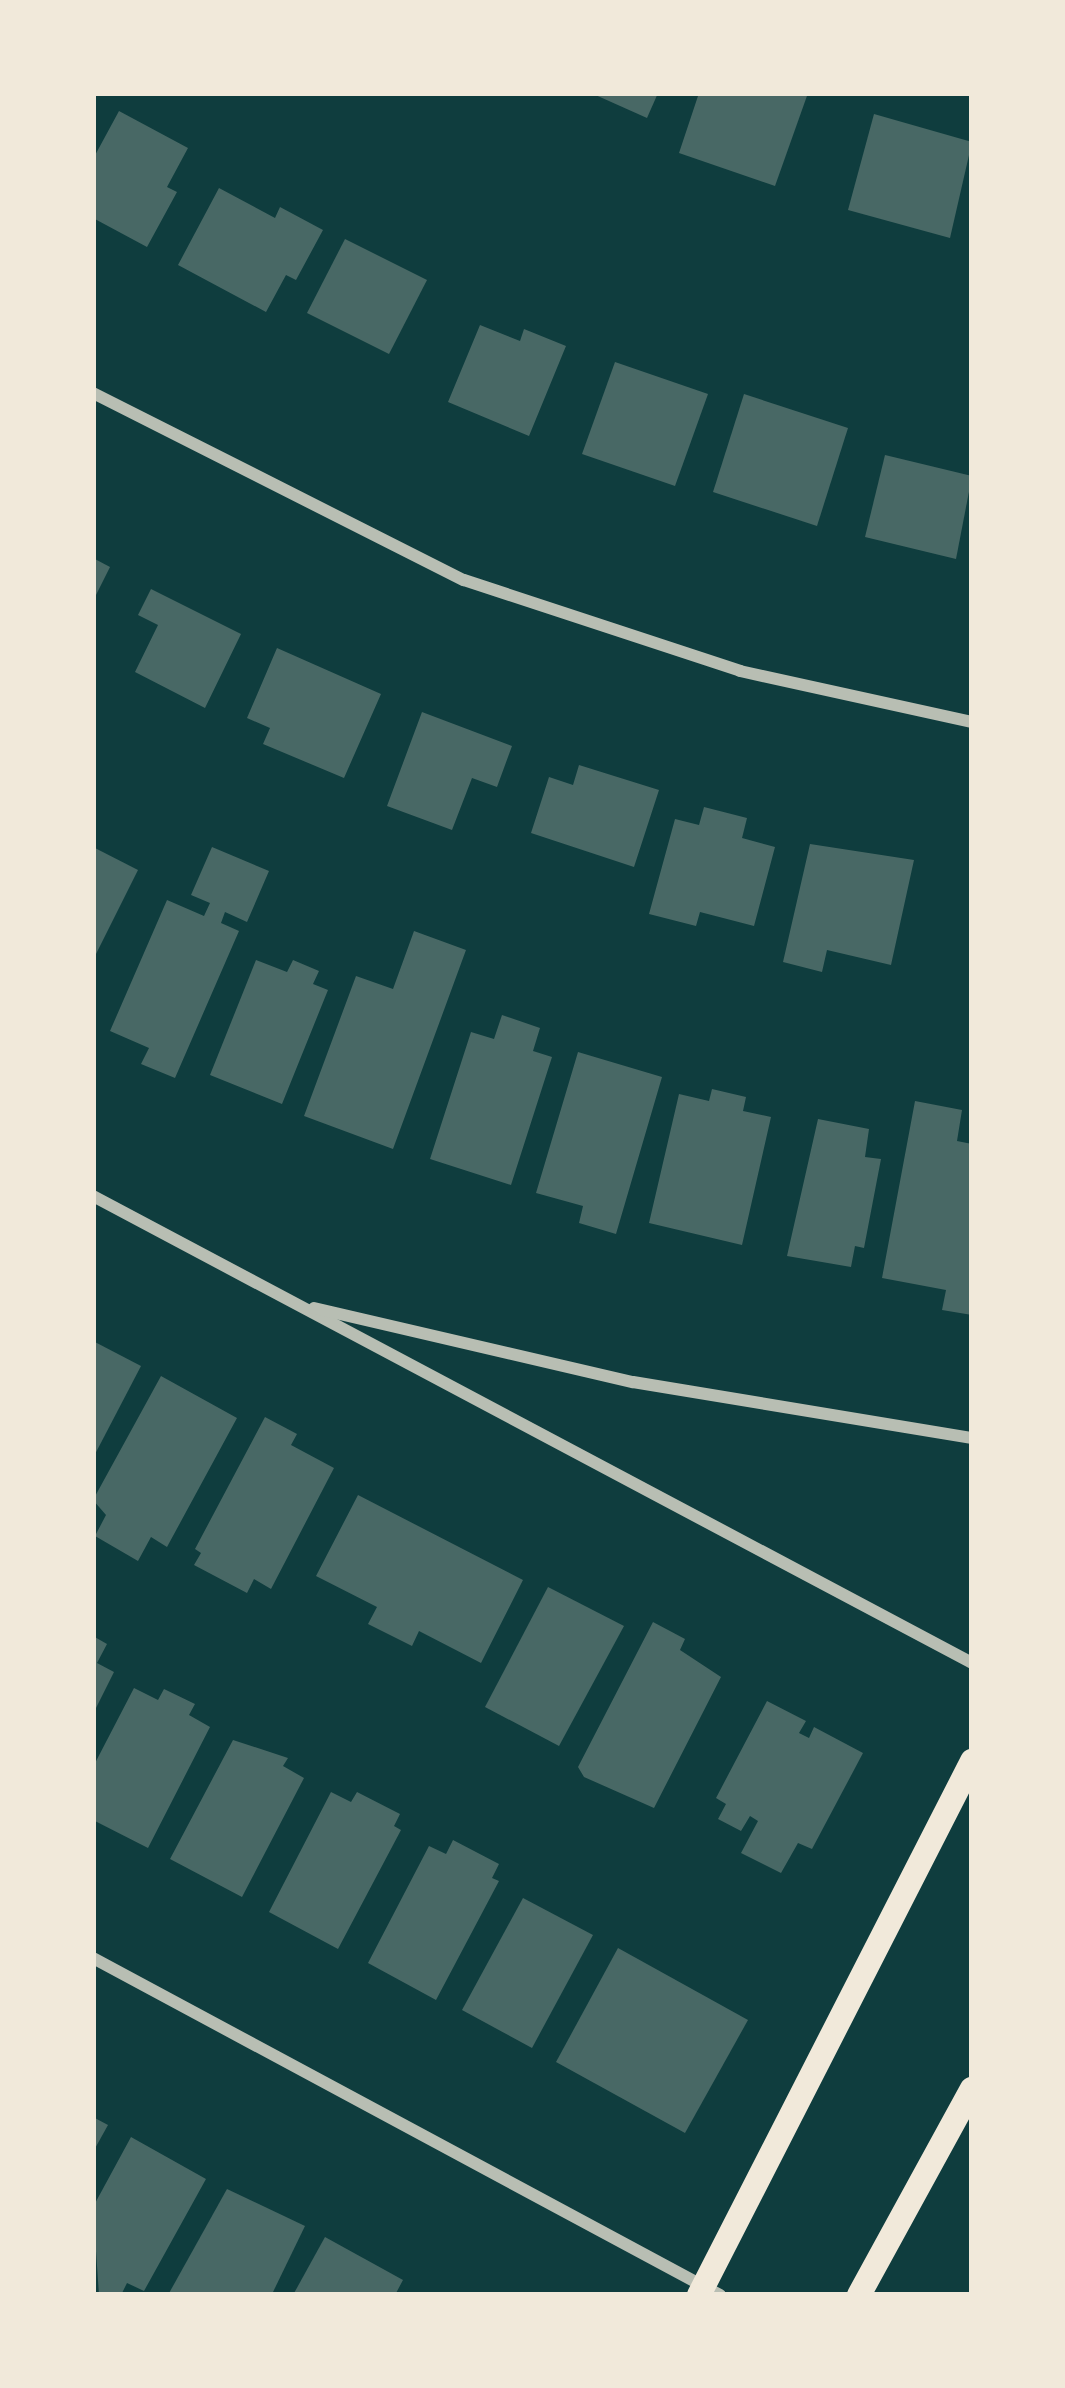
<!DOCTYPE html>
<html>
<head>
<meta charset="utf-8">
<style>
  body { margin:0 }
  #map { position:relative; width:1065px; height:2388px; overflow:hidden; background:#0f3d3e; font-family:"Golos Text",sans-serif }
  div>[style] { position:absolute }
  .building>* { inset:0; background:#486865 }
  .minor>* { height:12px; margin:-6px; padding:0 6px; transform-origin:6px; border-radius:6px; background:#b8beb3 }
  .secondary>* { height:24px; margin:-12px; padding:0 12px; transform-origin:12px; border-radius:12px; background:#f1e9da }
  span { translate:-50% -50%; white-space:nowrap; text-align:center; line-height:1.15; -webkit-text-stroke:12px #f1e9da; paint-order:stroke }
  .frame { position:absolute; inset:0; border:96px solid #f1e9da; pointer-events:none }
</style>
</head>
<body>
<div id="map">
  <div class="building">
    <i style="clip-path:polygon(591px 93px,658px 93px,647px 118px)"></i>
    <i style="clip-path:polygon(699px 93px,808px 93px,775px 186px,679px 153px)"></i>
    <i style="clip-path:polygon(119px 111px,188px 148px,167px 187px,177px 192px,147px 247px,93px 218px,93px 159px)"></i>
    <i style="clip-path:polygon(874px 114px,972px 142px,950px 238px,848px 210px)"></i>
    <i style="clip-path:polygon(219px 188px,275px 218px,280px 207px,323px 230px,296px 280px,286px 275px,266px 312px,178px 265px)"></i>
    <i style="clip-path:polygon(345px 239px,427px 280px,389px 354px,307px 313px)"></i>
    <i style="clip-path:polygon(480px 325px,520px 341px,524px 329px,566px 346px,529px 436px,448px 402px)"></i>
    <i style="clip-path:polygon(615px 362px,708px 394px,675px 486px,582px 454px)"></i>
    <i style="clip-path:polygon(744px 394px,848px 428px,817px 526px,713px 492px)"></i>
    <i style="clip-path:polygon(885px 455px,972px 476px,956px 559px,865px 537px)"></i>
    <i style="clip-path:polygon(93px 558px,110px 567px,93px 601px)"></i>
    <i style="clip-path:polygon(151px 589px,241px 634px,205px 708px,135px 672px,158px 625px,138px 615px)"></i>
    <i style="clip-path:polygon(277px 648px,381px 694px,344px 778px,263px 744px,270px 728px,247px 718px)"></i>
    <i style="clip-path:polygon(422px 712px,512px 746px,497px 787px,472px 778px,452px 830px,387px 806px)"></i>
    <i style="clip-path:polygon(579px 765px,659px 790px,634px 867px,531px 833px,549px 777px,573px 785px)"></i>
    <i style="clip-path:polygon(704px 807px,747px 818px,742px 838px,775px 847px,754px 926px,700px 912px,696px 926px,649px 914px,675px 819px,699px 825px)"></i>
    <i style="clip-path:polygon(810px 844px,914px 860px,891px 965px,827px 950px,822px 972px,783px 962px)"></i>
    <i style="clip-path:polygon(93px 847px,138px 870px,93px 960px)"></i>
    <i style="clip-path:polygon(212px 847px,269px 871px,247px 922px,225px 912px,221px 923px,239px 931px,175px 1078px,141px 1064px,149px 1048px,110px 1031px,167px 900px,204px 916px,210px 903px,191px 895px)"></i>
    <i style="clip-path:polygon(414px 931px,466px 950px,393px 1149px,304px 1116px,356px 976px,393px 989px)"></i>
    <i style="clip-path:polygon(256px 960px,287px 972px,293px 960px,319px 971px,313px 984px,328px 990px,282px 1104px,210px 1075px)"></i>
    <i style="clip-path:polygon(502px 1015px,540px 1028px,533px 1051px,552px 1057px,511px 1185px,430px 1159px,471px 1032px,494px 1039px)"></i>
    <i style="clip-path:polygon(578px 1052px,662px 1077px,616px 1234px,579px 1223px,583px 1206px,536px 1193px)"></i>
    <i style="clip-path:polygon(712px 1089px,746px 1097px,743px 1111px,771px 1117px,742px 1245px,649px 1223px,679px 1094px,709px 1101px)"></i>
    <i style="clip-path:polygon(915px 1101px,962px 1110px,957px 1141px,972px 1144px,972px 1315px,942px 1310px,946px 1290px,882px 1278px)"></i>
    <i style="clip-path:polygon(818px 1119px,869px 1129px,865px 1157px,881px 1159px,864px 1248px,855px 1246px,851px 1267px,787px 1256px)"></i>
    <i style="clip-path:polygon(93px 1341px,141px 1366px,93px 1458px)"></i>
    <i style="clip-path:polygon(161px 1376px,237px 1418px,167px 1547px,151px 1537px,138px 1561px,95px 1536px,106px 1515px,93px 1500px)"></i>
    <i style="clip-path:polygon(265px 1417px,297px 1434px,291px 1445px,334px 1468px,271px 1589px,254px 1579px,247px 1593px,194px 1565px,201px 1553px,195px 1549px)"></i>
    <i style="clip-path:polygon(358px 1495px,523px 1580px,481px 1663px,419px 1631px,412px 1646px,368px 1624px,377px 1607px,316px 1576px)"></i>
    <i style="clip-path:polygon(548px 1587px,624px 1626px,559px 1746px,485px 1707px)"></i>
    <i style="clip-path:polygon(653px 1622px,685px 1639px,680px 1650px,721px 1677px,654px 1808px,584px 1777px,578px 1767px)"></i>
    <i style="clip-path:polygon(93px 1636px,107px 1644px,97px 1663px,114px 1672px,93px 1714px)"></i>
    <i style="clip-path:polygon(134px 1688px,158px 1700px,164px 1689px,195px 1704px,189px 1715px,210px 1727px,148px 1848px,93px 1820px,93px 1767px)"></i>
    <i style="clip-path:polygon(767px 1701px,806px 1721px,799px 1733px,809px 1738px,814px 1727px,863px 1753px,812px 1849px,798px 1843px,781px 1873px,741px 1853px,758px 1821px,750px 1816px,741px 1831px,718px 1819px,726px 1804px,716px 1798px)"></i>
    <i style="clip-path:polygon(233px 1740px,288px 1758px,283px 1766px,304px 1778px,242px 1897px,170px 1859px)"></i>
    <i style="clip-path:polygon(331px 1792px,351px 1802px,357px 1792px,400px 1814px,394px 1826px,401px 1830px,338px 1949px,269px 1912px)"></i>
    <i style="clip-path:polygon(453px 1840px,499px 1864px,492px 1878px,499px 1881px,436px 2000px,368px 1963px,429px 1846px,446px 1854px)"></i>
    <i style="clip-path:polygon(523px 1898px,593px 1935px,532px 2048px,462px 2010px)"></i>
    <i style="clip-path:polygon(618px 1948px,748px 2020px,685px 2133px,556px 2062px)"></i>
    <i style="clip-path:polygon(93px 2117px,108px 2125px,93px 2152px)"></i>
    <i style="clip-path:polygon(131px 2137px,206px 2179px,144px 2291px,127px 2283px,121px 2295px,99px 2295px,93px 2207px)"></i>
    <i style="clip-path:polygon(227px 2189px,305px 2226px,273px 2292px,168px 2295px)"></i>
    <i style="clip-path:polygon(325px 2237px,403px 2280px,395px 2295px,293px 2295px)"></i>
  </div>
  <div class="minor">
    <i style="left:93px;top:393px;width:415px;rotate:26.8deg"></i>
    <i style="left:464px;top:580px;width:291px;rotate:18.2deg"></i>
    <i style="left:740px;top:671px;width:238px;rotate:12.4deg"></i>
    <i style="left:93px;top:1196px;width:995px;rotate:27.98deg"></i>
    <i style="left:314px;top:1308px;width:327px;rotate:13.1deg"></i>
    <i style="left:633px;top:1382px;width:344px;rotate:9.4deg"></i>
    <i style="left:93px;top:1958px;width:712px;rotate:28.26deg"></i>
  </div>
  <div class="secondary">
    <i style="left:699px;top:2295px;width:600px;rotate:-62.92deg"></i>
    <i style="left:859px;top:2295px;width:235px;rotate:-61.3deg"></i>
  </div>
  <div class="frame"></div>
</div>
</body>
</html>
